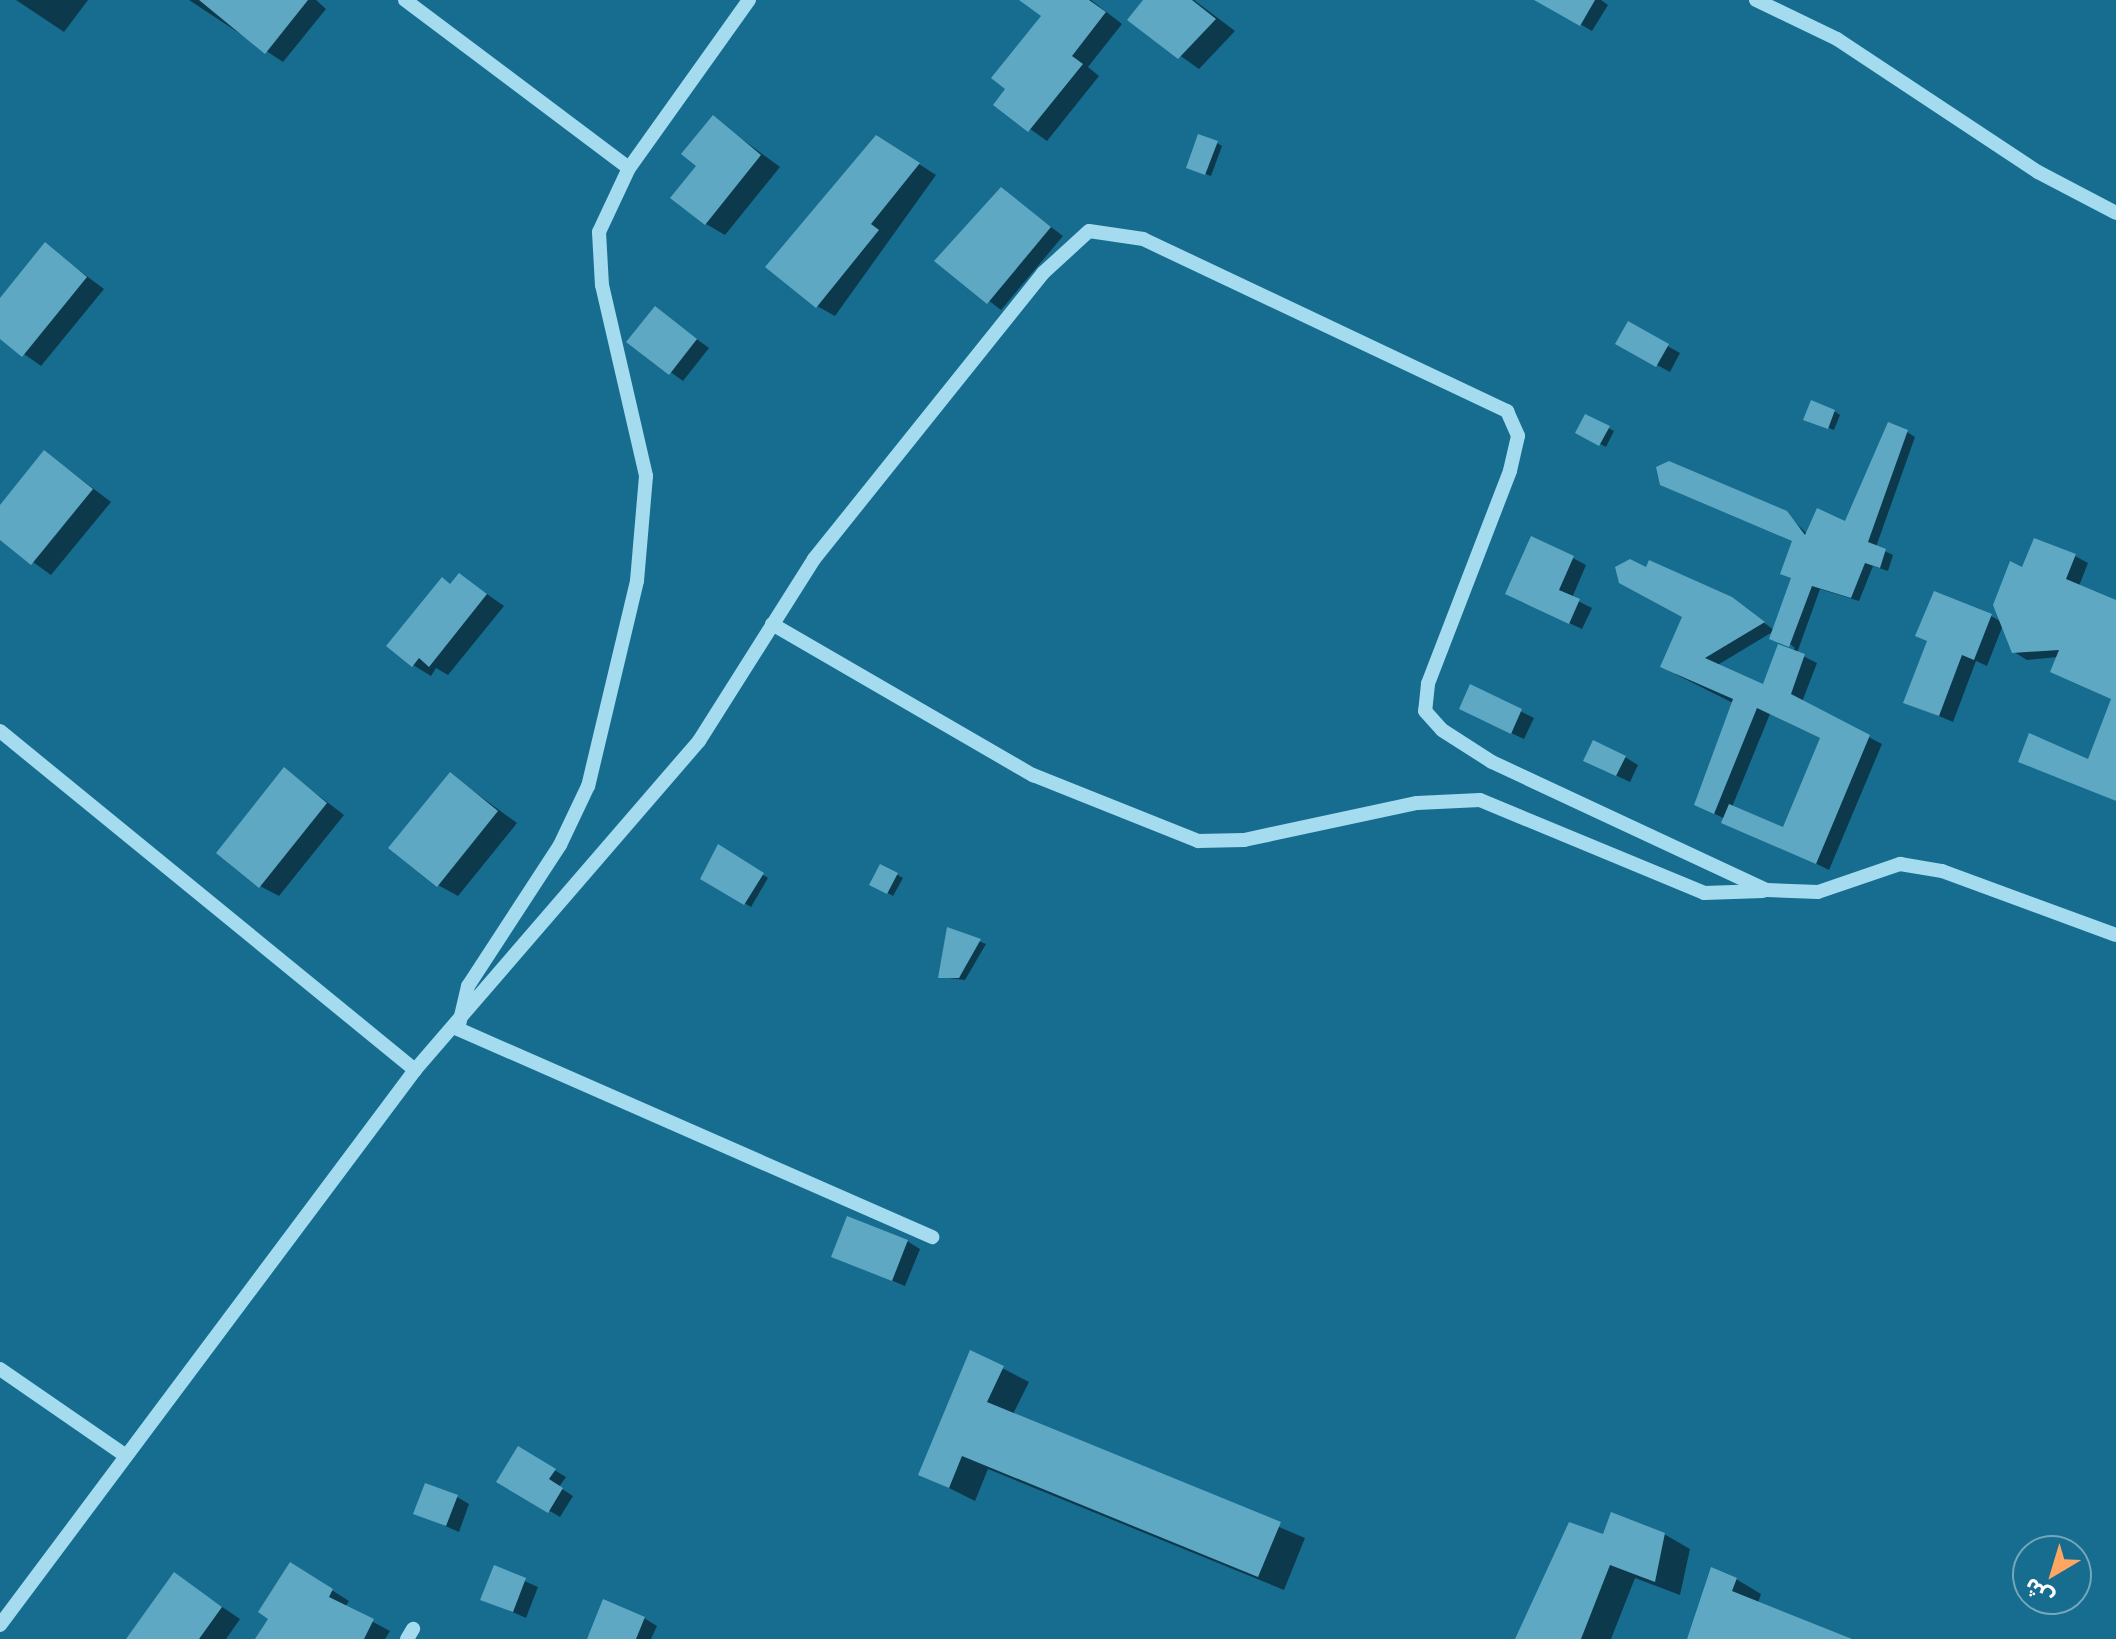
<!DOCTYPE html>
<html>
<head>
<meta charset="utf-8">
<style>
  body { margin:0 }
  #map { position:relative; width:2116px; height:1639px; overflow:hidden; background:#176d8f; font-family:"Titillium Web","Noto Sans Arabic",sans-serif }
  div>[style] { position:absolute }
  .shadow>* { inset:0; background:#0007 }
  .building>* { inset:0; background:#5ea8c3 }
  .minor>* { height:14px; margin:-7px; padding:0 7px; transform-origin:7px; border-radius:7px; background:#a4dbef }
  span { translate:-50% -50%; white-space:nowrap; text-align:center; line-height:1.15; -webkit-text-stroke:8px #176d8f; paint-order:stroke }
  .north { position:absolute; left:2012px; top:1535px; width:80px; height:80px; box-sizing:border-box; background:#176d8f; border:2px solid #74a7bc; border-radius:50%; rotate:218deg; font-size:22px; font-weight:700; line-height:32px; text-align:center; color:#fff }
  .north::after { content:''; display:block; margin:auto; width:28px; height:36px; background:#ffa662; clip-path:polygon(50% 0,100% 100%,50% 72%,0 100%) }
</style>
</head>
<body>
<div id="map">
  <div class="shadow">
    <i style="clip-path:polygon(16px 0,88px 0,64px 32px)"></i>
    <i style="clip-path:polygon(189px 0,316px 0,326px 9px,283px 62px)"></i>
    <i style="clip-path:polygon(1061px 0,1091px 0,1122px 24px,1088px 67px,1099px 76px,1047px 141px,996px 105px)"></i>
    <i style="clip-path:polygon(1145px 0,1194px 0,1235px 31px,1199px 69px,1130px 20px)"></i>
    <i style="clip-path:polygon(1538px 0,1601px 0,1608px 5px,1592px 31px)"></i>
    <i style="clip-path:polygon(713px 118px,780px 167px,725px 235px,706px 224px,699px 166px)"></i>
    <i style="clip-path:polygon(1217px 143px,1222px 146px,1211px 176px,1194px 170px)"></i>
    <i style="clip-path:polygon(894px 148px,936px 175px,835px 316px,817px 306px)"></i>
    <i style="clip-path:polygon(1002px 190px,1063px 236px,1001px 310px,937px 261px)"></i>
    <i style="clip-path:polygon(45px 245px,104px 289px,41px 366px,0 337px,0 301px)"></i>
    <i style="clip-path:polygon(655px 309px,709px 348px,683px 381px,629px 342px)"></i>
    <i style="clip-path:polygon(1628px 324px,1680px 353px,1670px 372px,1618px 344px)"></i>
    <i style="clip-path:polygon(1834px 411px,1840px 415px,1834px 430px,1811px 422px)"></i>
    <i style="clip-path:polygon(1586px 416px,1614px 431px,1606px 447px,1578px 432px)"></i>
    <i style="clip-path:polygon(evenodd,1907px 432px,1915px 437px,1876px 547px,1893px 555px,1888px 571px,1873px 566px,1859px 601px,1820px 589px,1797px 653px,1817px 663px,1802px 702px,1882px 744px,1829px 870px,1709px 811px,1733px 703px,1675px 674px,1731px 599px,1774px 630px,1793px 578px,1794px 541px,1666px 484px,1658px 468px,1786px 513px,1808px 535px,1846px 523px,1907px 432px,1774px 631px,1795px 648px,1764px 687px,1716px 666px,1774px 631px,1907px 432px,1770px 714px,1822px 739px,1784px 830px,1732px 807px,1770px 714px)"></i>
    <i style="clip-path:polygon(45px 452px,111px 502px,51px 575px,0 538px,0 508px)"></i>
    <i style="clip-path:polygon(2075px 556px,2088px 563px,2079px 586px,2116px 602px,2116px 801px,2020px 761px,2090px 762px,2113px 699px,2053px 671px,2058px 657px,2027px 660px,2014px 652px,2003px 625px,1987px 666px,1976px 661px,1953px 722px,1906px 702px,1929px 642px,1991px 616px,2002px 622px,2023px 570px)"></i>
    <i style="clip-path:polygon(1573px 558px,1586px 565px,1572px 598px,1592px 608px,1582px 629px,1521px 601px)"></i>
    <i style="clip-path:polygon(460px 575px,504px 606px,448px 675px,436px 668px,431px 676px,413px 665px)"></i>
    <i style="clip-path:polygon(1471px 687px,1534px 718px,1524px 739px,1474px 716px)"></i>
    <i style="clip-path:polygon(1625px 757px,1638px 765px,1630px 782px,1598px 767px)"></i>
    <i style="clip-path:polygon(284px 769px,344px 815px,279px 896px,260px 886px)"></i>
    <i style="clip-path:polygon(450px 774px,517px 823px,458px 896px,438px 885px)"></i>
    <i style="clip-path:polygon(719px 847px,768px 878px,751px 907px,702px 878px)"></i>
    <i style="clip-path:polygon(881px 866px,903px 878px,893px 896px,872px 884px)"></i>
    <i style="clip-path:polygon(948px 929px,986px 944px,965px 980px,940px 977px)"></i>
    <i style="clip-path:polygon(907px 1241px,920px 1249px,905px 1286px,833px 1256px)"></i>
    <i style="clip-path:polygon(971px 1352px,1029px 1382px,1013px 1414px,1305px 1538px,1284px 1590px,988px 1469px,975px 1501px,921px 1474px)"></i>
    <i style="clip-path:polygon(519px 1449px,566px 1477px,559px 1487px,573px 1496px,560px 1517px,499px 1481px)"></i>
    <i style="clip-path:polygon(457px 1497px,469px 1504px,459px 1532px,416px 1513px)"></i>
    <i style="clip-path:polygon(1664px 1534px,1690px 1549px,1680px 1595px,1635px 1578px,1611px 1639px,1518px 1639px,1604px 1536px)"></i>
    <i style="clip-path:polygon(495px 1568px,538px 1587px,526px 1618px,483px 1599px)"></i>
    <i style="clip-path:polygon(175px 1575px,240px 1619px,226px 1639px,129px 1639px)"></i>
    <i style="clip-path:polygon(308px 1575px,349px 1601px,345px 1607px,390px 1631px,385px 1639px,261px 1639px)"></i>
    <i style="clip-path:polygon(1736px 1579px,1761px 1594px,1758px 1603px,1850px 1639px,1688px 1639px)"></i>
    <i style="clip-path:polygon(644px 1618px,657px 1626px,651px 1639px,589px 1639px)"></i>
  </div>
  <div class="building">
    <i style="clip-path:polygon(199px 0,308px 0,265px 54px)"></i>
    <i style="clip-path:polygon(1019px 0,1089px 0,1106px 12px,1072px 56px,1083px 64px,1028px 132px,993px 105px,1005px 89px,991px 78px,1041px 16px)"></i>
    <i style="clip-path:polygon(1143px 0,1192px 0,1216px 19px,1178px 59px,1127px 20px)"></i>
    <i style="clip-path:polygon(1534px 0,1595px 0,1580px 26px)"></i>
    <i style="clip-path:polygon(713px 115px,761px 155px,705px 225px,670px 198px,696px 166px,681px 154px)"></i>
    <i style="clip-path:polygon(1198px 134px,1218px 141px,1205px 175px,1186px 168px)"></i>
    <i style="clip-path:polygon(876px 135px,920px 163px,871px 224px,879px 230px,816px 308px,765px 267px)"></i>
    <i style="clip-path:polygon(1001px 187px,1051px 227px,987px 304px,934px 261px)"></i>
    <i style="clip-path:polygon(45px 242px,87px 277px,22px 357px,0 339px,0 298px)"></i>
    <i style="clip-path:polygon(655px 306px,697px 339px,669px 375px,626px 342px)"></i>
    <i style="clip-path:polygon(1628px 321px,1669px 344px,1656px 367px,1615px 344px)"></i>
    <i style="clip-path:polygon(1811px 400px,1835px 410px,1828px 429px,1803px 420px)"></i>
    <i style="clip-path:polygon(1585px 414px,1610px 426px,1599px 446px,1575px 433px)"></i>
    <i style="clip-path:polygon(1888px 422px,1908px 430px,1868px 542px,1886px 549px,1880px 568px,1865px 563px,1851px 598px,1812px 586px,1789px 647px,1769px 639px,1791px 578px,1780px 574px,1792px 541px,1660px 485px,1656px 467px,1669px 461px,1787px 511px,1805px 535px,1817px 508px,1845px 521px)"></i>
    <i style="clip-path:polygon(44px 450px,93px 489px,31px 565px,0 540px,0 505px)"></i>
    <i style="clip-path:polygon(1531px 536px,1574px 556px,1559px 590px,1580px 599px,1569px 624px,1505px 594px)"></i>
    <i style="clip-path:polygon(2034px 538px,2076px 554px,2066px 579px,2116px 600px,2116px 801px,2018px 762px,2029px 733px,2088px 759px,2111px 699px,2050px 672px,2059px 650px,2012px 653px,1993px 605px,2010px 561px,2022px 567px)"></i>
    <i style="clip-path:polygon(1630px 559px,1646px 567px,1649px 560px,1732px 597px,1765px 622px,1705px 658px,1763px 684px,1778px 644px,1805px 654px,1791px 694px,1870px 735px,1816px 864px,1721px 823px,1729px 804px,1783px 827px,1820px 738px,1757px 708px,1714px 814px,1694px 805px,1733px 699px,1660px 667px,1682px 617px,1619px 583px,1615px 567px)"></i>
    <i style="clip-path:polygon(459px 573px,487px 594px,429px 667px,419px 658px,412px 667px,386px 646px,442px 577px,450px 584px)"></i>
    <i style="clip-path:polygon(1934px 591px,1992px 614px,1974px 660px,1962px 655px,1939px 716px,1903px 703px,1927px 641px,1915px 636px)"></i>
    <i style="clip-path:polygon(1470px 684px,1522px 709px,1511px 734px,1459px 709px)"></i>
    <i style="clip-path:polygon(1593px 740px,1626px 756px,1616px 776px,1583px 761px)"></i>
    <i style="clip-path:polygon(284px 767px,327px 803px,259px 888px,216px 853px)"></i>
    <i style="clip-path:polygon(450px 772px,498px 811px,437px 887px,388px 848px)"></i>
    <i style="clip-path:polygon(718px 844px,764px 873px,744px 905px,700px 879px)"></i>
    <i style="clip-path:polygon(880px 864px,898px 873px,887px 894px,869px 885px)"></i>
    <i style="clip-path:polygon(947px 927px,981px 939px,959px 978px,938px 978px)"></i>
    <i style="clip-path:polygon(847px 1216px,908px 1240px,892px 1281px,831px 1257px)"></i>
    <i style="clip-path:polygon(970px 1350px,1004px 1366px,987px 1402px,1281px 1522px,1258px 1577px,962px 1456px,949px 1488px,918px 1475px)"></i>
    <i style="clip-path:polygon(518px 1446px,556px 1469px,549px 1479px,563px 1488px,548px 1513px,496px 1482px)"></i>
    <i style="clip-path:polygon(425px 1483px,458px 1495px,446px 1526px,413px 1514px)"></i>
    <i style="clip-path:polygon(1611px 1512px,1665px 1533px,1655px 1582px,1610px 1565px,1581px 1639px,1515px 1639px,1569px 1522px,1603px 1534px)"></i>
    <i style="clip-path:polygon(290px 1562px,333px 1589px,329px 1597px,374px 1619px,364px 1639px,255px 1639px,268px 1619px,258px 1612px)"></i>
    <i style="clip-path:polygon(494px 1565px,526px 1578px,513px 1612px,480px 1600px)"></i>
    <i style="clip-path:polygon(1711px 1567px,1737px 1578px,1732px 1591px,1852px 1639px,1687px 1639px)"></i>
    <i style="clip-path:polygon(174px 1572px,222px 1607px,199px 1639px,126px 1639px)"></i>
    <i style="clip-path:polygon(603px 1599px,645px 1617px,636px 1639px,587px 1639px)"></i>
  </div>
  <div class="minor">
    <i style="left:405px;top:0;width:280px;rotate:36.9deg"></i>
    <i style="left:749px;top:0;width:206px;rotate:125.5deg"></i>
    <i style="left:629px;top:168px;width:71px;rotate:115.1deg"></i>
    <i style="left:599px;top:232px;width:53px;rotate:86.8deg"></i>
    <i style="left:602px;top:285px;width:196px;rotate:77deg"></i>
    <i style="left:646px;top:476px;width:105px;rotate:94.9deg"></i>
    <i style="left:637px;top:581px;width:211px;rotate:103.4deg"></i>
    <i style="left:588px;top:786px;width:65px;rotate:115.4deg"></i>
    <i style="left:560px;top:845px;width:168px;rotate:123.1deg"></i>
    <i style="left:468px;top:986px;width:44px;rotate:103.1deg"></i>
    <i style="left:458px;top:1029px;width:518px;rotate:23.69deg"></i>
    <i style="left:1756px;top:0;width:90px;rotate:25.7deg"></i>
    <i style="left:1837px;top:39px;width:241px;rotate:33.5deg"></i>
    <i style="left:2038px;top:172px;width:88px;rotate:27.7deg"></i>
    <i style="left:772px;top:624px;width:302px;rotate:30.1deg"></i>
    <i style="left:1033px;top:775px;width:178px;rotate:21.8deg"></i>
    <i style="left:1198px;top:841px;width:46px;rotate:-1.2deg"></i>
    <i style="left:1244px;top:840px;width:177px;rotate:-12.1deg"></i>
    <i style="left:1417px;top:803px;width:63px;rotate:-2.7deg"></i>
    <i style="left:1480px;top:800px;width:243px;rotate:22.5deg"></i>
    <i style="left:1704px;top:893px;width:59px;rotate:-1.9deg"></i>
    <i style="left:0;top:731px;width:536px;rotate:39.24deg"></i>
    <i style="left:0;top:1369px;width:153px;rotate:34.6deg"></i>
    <i style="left:0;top:1625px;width:693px;rotate:-53.21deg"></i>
    <i style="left:415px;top:1070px;width:435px;rotate:-49.2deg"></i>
    <i style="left:699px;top:741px;width:215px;rotate:-57.7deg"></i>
    <i style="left:814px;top:559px;width:366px;rotate:-51.3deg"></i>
    <i style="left:1043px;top:273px;width:62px;rotate:-42.4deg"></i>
    <i style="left:1089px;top:231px;width:55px;rotate:8.4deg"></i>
    <i style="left:1143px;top:239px;width:403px;rotate:25.3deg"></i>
    <i style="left:1507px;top:411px;width:27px;rotate:66deg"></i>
    <i style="left:1518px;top:436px;width:36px;rotate:103deg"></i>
    <i style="left:1510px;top:471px;width:228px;rotate:111.1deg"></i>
    <i style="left:1428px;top:684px;width:27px;rotate:96deg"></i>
    <i style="left:1425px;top:711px;width:25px;rotate:48deg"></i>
    <i style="left:1442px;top:730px;width:59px;rotate:32.6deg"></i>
    <i style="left:1492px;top:762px;width:303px;rotate:25deg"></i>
    <i style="left:1767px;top:890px;width:51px;rotate:2.2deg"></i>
    <i style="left:1818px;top:892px;width:87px;rotate:-18.9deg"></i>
    <i style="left:1900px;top:864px;width:43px;rotate:9.5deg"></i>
    <i style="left:1942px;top:871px;width:185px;rotate:20.2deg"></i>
    <i style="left:407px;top:1639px;width:12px;rotate:-59deg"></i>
  </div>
  <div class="north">ش</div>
</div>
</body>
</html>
